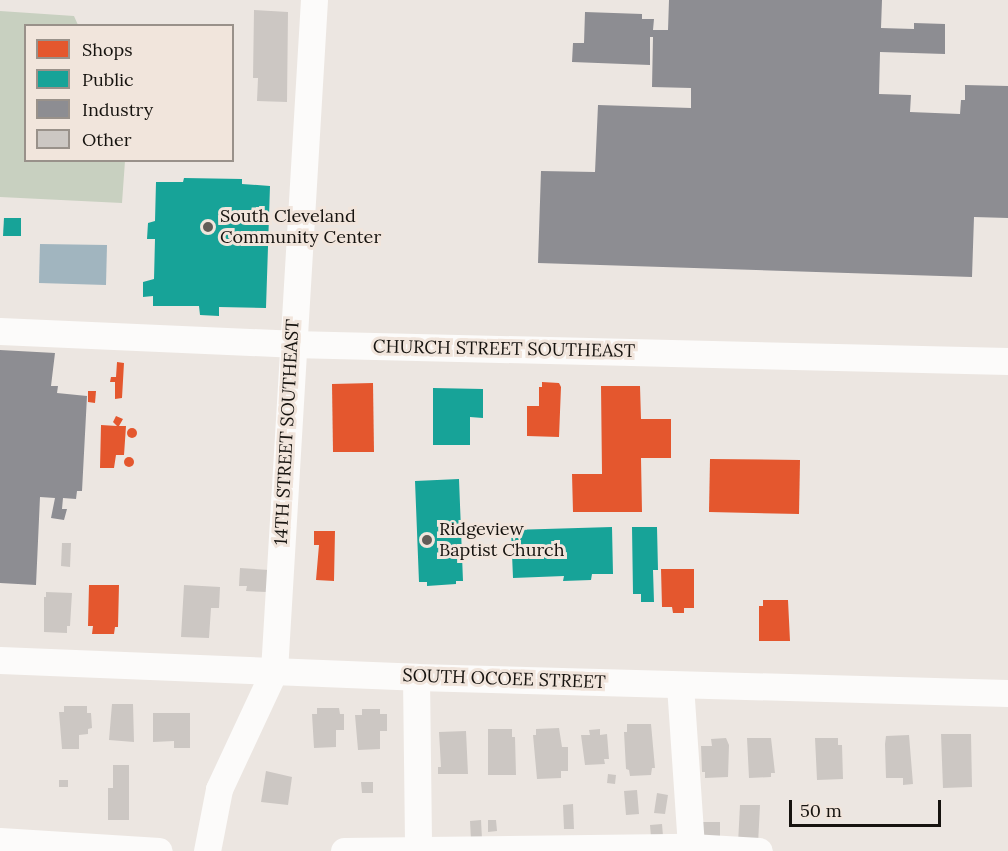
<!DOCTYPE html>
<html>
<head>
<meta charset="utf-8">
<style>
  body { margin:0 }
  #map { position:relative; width:1008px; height:851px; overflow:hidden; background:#ece6e1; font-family:Lora,serif }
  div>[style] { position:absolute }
  .green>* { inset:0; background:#c8d0c0 }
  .water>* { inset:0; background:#a1b5bf }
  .shops>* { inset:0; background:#e4572e }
  .round { border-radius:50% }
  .public>* { inset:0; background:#17a398 }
  .industry>* { inset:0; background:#8d8d92 }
  .building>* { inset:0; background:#ccc7c3 }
  .minor>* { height:27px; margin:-13.5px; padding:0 13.5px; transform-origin:13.5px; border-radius:13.5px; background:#fcfbfa }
  .dots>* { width:16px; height:16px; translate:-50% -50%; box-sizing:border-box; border:3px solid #f1e5dc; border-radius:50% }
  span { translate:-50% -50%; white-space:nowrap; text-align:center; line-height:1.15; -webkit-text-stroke:6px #f1e5dc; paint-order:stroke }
  .poi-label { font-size:18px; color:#16130f }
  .left { translate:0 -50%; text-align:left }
  .street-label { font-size:18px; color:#16130f }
  .legend { position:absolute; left:24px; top:24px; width:210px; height:138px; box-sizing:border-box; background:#f1e5dc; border:2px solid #99918a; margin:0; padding:8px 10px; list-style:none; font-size:18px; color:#16130f }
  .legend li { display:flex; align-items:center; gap:12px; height:30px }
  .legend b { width:30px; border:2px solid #99918a }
  .scale { position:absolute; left:789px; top:800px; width:152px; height:27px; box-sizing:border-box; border:3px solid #16130f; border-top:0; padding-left:8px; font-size:18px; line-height:21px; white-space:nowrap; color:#16130f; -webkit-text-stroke:4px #f1e5dc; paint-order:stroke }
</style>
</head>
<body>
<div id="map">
  <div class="green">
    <i style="clip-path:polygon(0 11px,74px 16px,78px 25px,26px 26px,26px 160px,125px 161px,122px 203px,0 197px)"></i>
  </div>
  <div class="water">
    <i style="clip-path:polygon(40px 244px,107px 245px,106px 285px,39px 283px)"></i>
  </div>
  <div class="shops">
    <i style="clip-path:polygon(117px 362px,124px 363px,122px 398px,115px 399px,115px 382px,110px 382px,111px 377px,116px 377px)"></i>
    <i style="clip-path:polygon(542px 382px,559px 383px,561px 387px,559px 437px,527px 436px,527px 406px,539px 406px,539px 387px,542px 387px)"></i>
    <i style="clip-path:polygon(373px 383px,374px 452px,333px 452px,332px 384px)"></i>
    <i style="clip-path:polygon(601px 386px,640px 386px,641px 419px,671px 419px,671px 458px,641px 458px,642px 512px,573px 512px,572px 474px,602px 474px)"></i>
    <i style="clip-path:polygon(88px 391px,96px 391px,95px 403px,88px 402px)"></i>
    <i style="clip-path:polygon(116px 416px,123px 419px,119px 426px,126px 426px,124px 455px,116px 455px,114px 468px,100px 468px,101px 425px,117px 426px,113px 422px)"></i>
    <i class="round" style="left:127px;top:428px;width:10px;height:10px"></i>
    <i class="round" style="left:124px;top:457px;width:10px;height:10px"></i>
    <i style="clip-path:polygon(710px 459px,800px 460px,799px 514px,709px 512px)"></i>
    <i style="clip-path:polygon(314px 531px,335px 531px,334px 581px,316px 580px,319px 545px,314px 545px)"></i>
    <i style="clip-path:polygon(661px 569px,694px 569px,694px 608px,684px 608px,684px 613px,673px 613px,672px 607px,662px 607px)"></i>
    <i style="clip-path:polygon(89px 585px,119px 585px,118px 627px,115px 627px,114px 634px,92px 634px,93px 626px,88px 626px)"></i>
    <i style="clip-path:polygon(763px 600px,788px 600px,790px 641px,759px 641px,759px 606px,763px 606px)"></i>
  </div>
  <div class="public">
    <i style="clip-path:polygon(184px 178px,242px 179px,242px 184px,270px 186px,266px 308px,219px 307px,219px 316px,200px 315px,199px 306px,153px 306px,153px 296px,143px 297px,143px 282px,154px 279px,155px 239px,147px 239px,148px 223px,155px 221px,156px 182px,183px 182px)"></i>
    <i style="clip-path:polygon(4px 218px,21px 218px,21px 236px,3px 236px)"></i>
    <i style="clip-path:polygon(433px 388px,483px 389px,483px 418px,470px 417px,470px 445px,433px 445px)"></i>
    <i style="clip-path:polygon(459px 479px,463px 581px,456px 581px,456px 584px,427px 586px,427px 582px,419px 582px,415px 481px)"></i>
    <i style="clip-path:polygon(612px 527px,613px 574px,592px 574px,591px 580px,563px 581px,564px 576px,513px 578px,511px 530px)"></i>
    <i style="clip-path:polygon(632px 527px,657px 527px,658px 570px,653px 570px,654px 602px,641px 602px,641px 594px,633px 594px)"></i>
  </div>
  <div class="industry">
    <i style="clip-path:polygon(669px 0,882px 0,881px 28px,914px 29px,914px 23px,945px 24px,945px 54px,880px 52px,879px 94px,911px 95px,910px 112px,960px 114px,961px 100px,965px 100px,965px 85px,1008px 86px,1008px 218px,974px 217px,972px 277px,538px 263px,541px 171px,595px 172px,598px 105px,691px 108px,691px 88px,652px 87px,653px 37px,650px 37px,650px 65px,572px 62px,573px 43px,584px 43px,585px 12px,642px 14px,642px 19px,654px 19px,653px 30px,668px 30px)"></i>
    <i style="clip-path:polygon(0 350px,55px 353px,51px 386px,58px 386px,57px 393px,87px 396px,82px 491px,77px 491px,76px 499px,63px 498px,62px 509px,67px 509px,64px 520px,51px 518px,55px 498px,40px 497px,36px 585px,0 583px)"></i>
  </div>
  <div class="building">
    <i style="clip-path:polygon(254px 10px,288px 12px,287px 102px,257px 101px,258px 78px,253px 78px)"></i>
    <i style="clip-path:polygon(62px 543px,71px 543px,70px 567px,61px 566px)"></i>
    <i style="clip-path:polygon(240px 568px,269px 570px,267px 592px,246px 591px,247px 586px,239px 586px)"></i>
    <i style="clip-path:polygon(184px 585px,220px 587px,219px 608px,211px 608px,209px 638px,181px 637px)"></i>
    <i style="clip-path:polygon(46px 592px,72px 593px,70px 626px,67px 626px,67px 633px,44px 632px,44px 597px,46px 597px)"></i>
    <i style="clip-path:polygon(112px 704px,133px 704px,134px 742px,109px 740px)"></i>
    <i style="clip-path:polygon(64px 706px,87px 706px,87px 713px,91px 713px,92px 728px,88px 729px,88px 734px,79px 735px,79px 749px,62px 749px,59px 712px,64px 712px)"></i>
    <i style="clip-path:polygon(317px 708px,339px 708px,340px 714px,344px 714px,344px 730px,336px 730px,336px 747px,314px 748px,312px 714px,317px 714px)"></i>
    <i style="clip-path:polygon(362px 709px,380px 709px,380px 714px,387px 714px,387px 731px,380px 731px,380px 749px,358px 750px,355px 715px,362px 715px)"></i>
    <i style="clip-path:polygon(153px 713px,190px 713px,190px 748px,174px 748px,174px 741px,153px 742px)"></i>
    <i style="clip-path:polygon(627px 724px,651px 724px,655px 768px,652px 768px,651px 775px,630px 776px,629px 770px,626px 769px,624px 732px,627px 732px)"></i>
    <i style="clip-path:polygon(559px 728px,562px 747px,568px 747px,568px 771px,561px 771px,561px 778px,537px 779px,533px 735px,536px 735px,536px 729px)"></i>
    <i style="clip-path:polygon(488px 729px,512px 729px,512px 737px,515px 737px,516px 775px,488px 775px)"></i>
    <i style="clip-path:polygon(600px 729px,600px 735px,607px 734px,609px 759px,604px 759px,605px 764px,585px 765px,581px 735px,590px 735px,589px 730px)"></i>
    <i style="clip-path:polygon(466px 731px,468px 774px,438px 774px,438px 767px,441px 767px,439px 732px)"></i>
    <i style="clip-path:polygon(941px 734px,971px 734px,972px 787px,943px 788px)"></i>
    <i style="clip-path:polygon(909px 735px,913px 784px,903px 785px,903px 778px,886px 778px,885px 744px,886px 736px)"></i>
    <i style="clip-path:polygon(726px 738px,729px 745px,728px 777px,705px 778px,705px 772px,702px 772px,701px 746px,712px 746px,711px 739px)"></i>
    <i style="clip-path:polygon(747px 738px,771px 738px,775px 773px,771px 773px,771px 777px,749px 778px)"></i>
    <i style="clip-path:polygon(815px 738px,838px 738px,838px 745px,842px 745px,843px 779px,817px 780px)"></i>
    <i style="clip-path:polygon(113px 765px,129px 765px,129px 820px,108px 820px,108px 788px,113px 788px)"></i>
    <i style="clip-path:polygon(266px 771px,292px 777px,288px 805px,261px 802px)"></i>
    <i style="clip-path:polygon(608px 774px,616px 775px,615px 784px,607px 783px)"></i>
    <i style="clip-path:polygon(59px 780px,68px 780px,68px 787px,59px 787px)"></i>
    <i style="clip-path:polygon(361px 782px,373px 782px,373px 793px,362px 793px)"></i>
    <i style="clip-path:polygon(637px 790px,639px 814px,626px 815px,624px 791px)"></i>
    <i style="clip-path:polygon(657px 793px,668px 795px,665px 814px,654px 813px)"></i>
    <i style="clip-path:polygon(573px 804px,574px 829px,564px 829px,563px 805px)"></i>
    <i style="clip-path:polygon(740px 805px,760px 805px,758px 844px,738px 844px)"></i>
    <i style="clip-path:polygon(481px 820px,482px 839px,471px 840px,470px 821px)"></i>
    <i style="clip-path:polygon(488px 820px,496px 820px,497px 831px,488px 832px)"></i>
    <i style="clip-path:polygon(700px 822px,720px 822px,720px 839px,700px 839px)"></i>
    <i style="clip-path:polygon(662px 824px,663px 836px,651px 837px,650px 825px)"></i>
  </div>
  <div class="minor">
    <i style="left:0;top:331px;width:292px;rotate:2.5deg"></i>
    <i style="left:292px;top:344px;width:716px;rotate:1.36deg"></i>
    <i style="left:0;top:660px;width:416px;rotate:2.3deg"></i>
    <i style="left:416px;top:677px;width:592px;rotate:1.55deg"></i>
    <i style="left:416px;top:677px;width:174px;rotate:89.3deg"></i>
    <i style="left:680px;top:685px;width:162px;rotate:86.1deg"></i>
    <i style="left:0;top:841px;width:159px;rotate:3.6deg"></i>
    <i style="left:207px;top:851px;width:63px;rotate:-79deg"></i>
    <i style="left:219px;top:789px;width:130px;rotate:-65deg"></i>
    <i style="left:274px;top:671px;width:672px;rotate:-86.59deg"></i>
    <i style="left:344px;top:851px;width:347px;rotate:-0.7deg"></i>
    <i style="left:691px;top:847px;width:68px;rotate:3.4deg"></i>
  </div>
  <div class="dots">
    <i style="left:208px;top:227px;background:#615d58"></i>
    <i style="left:427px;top:540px;background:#615d58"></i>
  </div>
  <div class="poi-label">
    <span class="left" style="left:220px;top:227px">South Cleveland<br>Community Center</span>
    <span class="left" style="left:439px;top:540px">Ridgeview<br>Baptist Church</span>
  </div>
  <div class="street-label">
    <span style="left:504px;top:349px;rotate:1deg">CHURCH STREET SOUTHEAST</span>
    <span style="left:287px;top:432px;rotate:-87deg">14TH STREET SOUTHEAST</span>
    <span style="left:504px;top:679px;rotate:2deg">SOUTH OCOEE STREET</span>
  </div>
  <ul class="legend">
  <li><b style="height:16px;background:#e4572e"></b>Shops</li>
  <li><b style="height:16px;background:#17a398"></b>Public</li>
  <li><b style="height:16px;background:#8d8d92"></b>Industry</li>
  <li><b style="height:16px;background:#ccc7c3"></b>Other</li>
  </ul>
  <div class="scale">50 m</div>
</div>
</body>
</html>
